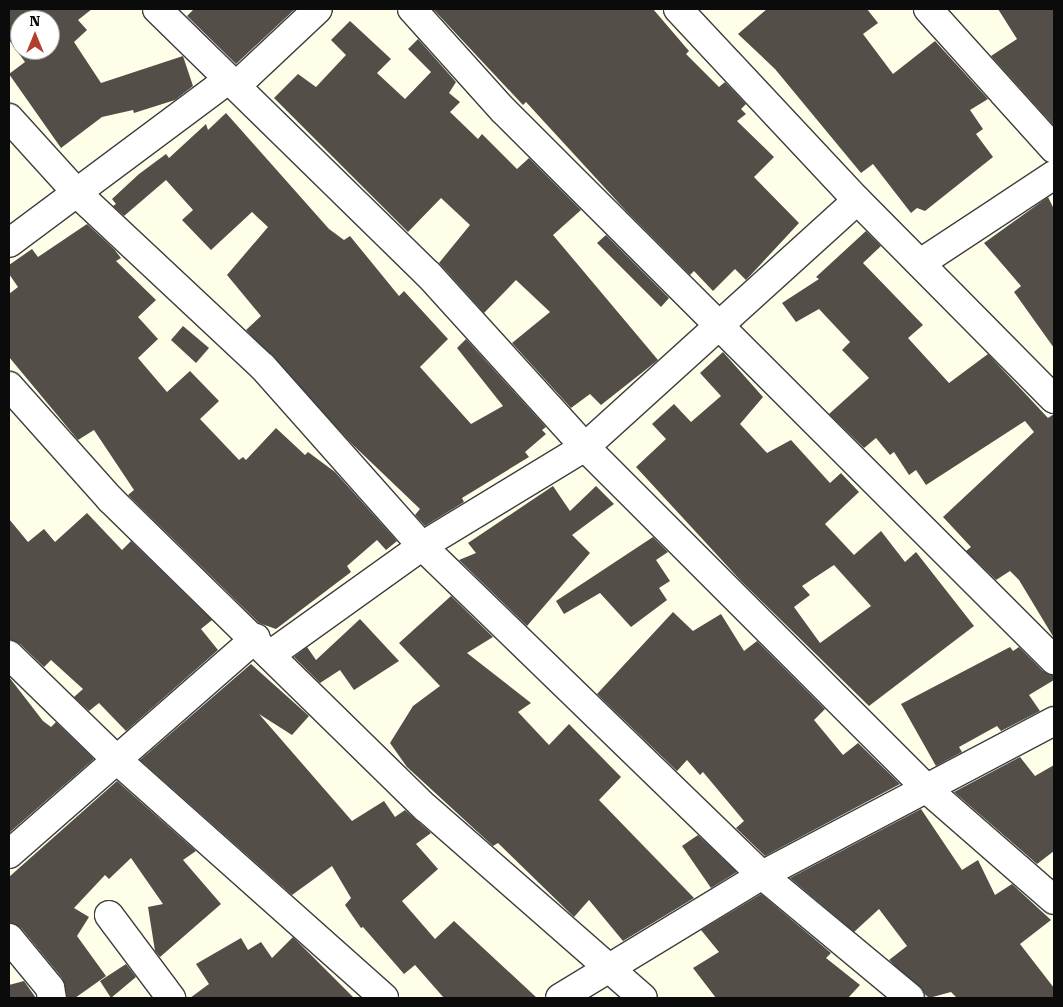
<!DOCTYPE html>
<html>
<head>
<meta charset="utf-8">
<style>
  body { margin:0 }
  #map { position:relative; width:1063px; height:1007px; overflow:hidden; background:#fefee9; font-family:"Roboto Serif",serif }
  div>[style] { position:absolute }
  .building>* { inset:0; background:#534e48 }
  .roads { filter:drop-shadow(1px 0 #3e3e3e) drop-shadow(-1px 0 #3e3e3e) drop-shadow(0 1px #3e3e3e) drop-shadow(0 -1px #3e3e3e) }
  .minor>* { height:28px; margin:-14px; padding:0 14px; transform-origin:14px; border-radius:14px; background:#fff }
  span { translate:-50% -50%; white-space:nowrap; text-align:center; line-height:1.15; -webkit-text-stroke:5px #fff; paint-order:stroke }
  .frame { position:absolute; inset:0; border:10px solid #0b0b0b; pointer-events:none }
  .north { position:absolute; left:10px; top:10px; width:50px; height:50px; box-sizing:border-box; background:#fff; border:1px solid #9d9d9d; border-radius:50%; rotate:0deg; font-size:14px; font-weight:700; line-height:20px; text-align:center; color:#0b0b0b }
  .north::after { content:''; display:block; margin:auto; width:18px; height:22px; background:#b33e2b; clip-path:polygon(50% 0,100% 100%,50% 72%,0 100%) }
</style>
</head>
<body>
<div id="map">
  <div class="building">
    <i style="clip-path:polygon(evenodd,9px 9px,92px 9px,78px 20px,87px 30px,74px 42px,101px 83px,183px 56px,193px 86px,175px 100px,134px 113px,133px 110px,102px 117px,61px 148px,9px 74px,25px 62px,9px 40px,9px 9px,20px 20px,50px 20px,50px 50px,20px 50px,20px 20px)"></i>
    <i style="clip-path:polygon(194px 9px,295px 9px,236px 64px,187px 16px)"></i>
    <i style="clip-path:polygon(433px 9px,653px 9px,689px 51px,686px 54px,719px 87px,725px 82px,746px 104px,741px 109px,746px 114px,737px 121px,774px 157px,754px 177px,799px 223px,746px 280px,735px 269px,713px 291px,694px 271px,690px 275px,628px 213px,526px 102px,523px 105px)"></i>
    <i style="clip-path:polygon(767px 9px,867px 9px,878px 23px,863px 34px,893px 74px,935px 41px,988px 99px,970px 110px,983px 129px,976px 134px,993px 157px,925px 211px,917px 208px,911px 213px,873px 164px,861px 173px,775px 69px,738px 34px)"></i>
    <i style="clip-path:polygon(998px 9px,1054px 9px,1054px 126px,991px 56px,1017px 39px)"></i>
    <i style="clip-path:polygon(350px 21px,391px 59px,377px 73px,405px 99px,431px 72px,408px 49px,418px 39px,456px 82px,449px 93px,460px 102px,450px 112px,478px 139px,482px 134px,517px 169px,529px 158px,581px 210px,553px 235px,658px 360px,601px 405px,590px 394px,571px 408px,512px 343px,550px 312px,516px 280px,484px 313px,439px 263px,470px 225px,441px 198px,408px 232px,274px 98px,298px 74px,316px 87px,346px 55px,331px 40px)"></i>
    <i style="clip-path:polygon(226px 113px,329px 229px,344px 240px,350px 236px,399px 296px,404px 291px,448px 339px,420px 367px,471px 424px,503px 406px,457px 348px,466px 339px,546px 427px,542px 430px,546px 434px,525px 452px,529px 457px,462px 498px,464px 502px,425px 526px,415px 515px,420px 509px,352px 444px,246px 330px,261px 316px,227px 275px,268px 227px,252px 212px,211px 250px,182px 220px,193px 210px,166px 180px,124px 216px,113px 206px,116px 204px,112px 199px,139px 174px,166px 154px,169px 158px,206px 124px,208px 130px)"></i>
    <i style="clip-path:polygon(1048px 197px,1054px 209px,1054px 348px,1014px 292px,1021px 286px,984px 243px)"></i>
    <i style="clip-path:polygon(87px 224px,114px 249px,121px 258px,116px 261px,156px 300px,138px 317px,158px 339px,138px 358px,167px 392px,190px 371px,219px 401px,200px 419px,239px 460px,243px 457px,246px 460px,276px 428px,305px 455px,308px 452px,335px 472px,397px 541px,386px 550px,377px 540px,347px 566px,351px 572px,276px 629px,259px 623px,128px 495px,134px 490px,94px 430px,78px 440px,9px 357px,9px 294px,18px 287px,9px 274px,9px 265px,32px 249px,38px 257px)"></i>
    <i style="clip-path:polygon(866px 231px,881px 246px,863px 263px,923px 325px,908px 338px,949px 383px,988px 354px,1048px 418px,1054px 414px,1054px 638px,1019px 580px,1010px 571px,996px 580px,966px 551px,971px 547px,943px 517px,1034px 432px,1025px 421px,926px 485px,916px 470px,909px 475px,894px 452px,890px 455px,876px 438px,864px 448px,829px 414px,869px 378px,842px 350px,850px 342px,819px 309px,796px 322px,782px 303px,819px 279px,816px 277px)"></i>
    <i style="clip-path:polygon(606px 235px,669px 298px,661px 307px,597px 243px)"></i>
    <i style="clip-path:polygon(183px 326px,209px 348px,196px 363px,171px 340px)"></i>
    <i style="clip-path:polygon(evenodd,723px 352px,763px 397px,740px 424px,767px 453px,791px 440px,830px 483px,841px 473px,859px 492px,825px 524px,854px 555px,881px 531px,905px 562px,916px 552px,974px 626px,869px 706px,742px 582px,636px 467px,666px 439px,652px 424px,674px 404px,691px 422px,721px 396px,700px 373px,723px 352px,834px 565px,871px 606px,820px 643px,794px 607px,810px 595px,802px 586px,834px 565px)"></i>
    <i style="clip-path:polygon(553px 486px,570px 511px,596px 486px,614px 504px,572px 535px,590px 553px,527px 626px,459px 560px,476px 553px,468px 543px)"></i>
    <i style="clip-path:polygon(87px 513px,122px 550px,131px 541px,212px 620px,201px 629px,218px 650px,126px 731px,99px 703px,89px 711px,74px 697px,83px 689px,51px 660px,44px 667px,20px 644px,9px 640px,9px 519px,28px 542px,44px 529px,55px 542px)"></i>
    <i style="clip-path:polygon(653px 537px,668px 552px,656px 560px,670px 581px,659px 588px,667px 600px,631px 627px,600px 593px,564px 614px,556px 601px)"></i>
    <i style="clip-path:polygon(451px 596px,493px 637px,467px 653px,531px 703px,518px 712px,549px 745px,569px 724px,621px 777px,599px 800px,694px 898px,623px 941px,589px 900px,574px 917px,498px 843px,493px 846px,407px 767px,390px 743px,413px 706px,440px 686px,399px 643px)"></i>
    <i style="clip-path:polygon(673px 612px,693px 631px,721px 614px,744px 651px,757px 641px,825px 709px,814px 720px,843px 755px,858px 743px,900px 784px,765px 856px,736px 828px,744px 821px,703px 772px,700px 775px,687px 760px,677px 771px,597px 694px)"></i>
    <i style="clip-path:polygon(360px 619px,399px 661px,354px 690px,340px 670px,320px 683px,294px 657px,307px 647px,316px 660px)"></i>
    <i style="clip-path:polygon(1010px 647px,1013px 651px,1019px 647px,1043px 671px,1054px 675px,1054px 680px,1029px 695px,1040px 711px,1001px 731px,997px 726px,959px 747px,962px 752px,936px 766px,901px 704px)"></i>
    <i style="clip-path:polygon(251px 664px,309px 716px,292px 735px,259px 714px,352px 821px,384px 801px,395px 817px,405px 810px,431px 833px,416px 844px,438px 869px,402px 901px,435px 939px,454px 921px,537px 998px,444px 998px,415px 965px,404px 974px,363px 927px,361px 928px,345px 905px,351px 898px,332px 866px,292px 895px,140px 760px)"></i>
    <i style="clip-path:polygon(9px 677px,43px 721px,51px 727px,56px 722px,94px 759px,9px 833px)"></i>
    <i style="clip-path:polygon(1020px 757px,1035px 776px,1054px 765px,1054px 851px,1037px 864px,954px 792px)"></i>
    <i style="clip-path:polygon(117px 781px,196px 851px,183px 860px,221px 904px,160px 957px,155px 951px,148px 907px,163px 904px,131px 858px,109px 879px,105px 875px,74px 908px,89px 917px,77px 936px,106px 976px,75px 998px,67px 998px,62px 978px,21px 928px,9px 923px,9px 877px)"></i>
    <i style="clip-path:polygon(921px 809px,962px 870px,978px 860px,995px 895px,1012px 884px,1051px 920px,1020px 944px,1054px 988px,1054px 998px,957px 998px,951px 992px,929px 998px,889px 960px,907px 946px,879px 909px,854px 932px,790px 878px)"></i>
    <i style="clip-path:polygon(698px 835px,737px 872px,711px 888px,682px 846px)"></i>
    <i style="clip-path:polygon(761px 894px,831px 953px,826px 958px,860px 985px,848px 998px,716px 998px,693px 968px,719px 952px,701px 930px)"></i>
    <i style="clip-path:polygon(293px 937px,354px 998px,190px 998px,209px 984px,196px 964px,241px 938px,248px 950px,261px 942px,272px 958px)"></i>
    <i style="clip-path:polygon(126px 964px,136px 977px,111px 998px,100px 981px)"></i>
    <i style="clip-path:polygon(24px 981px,36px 998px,9px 998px,9px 985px)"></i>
  </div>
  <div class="roads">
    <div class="minor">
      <i style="left:157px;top:9px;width:380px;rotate:44.4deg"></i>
      <i style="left:429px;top:275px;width:232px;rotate:47.8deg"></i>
      <i style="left:585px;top:447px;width:485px;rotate:45deg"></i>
      <i style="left:928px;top:790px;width:167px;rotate:41.1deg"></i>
      <i style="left:412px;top:9px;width:136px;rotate:48deg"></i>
      <i style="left:503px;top:110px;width:779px;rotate:44.95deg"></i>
      <i style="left:678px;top:9px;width:262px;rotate:46.9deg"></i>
      <i style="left:857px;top:200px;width:280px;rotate:45.3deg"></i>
      <i style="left:928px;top:9px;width:188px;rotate:48deg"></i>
      <i style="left:236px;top:86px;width:112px;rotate:-43.2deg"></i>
      <i style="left:9px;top:118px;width:103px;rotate:47.8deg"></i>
      <i style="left:78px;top:194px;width:253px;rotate:43.1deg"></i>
      <i style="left:263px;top:367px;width:239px;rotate:48.4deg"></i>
      <i style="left:422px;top:546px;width:473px;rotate:44.1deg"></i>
      <i style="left:762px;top:875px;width:192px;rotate:39.7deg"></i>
      <i style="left:9px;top:243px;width:274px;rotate:-36.7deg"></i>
      <i style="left:922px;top:262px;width:158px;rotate:-33.4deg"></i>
      <i style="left:9px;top:386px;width:152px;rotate:48.2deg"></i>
      <i style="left:110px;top:499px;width:442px;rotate:44.4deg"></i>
      <i style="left:426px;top:808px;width:288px;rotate:41.2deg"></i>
      <i style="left:9px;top:655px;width:149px;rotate:44.2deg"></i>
      <i style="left:116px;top:759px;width:359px;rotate:41.7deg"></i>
      <i style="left:270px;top:655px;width:187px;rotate:-35.6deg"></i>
      <i style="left:422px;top:546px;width:191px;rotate:-31.3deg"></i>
      <i style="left:585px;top:447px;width:367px;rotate:-42.2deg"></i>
      <i style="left:9px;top:854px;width:328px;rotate:-41.2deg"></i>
      <i style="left:109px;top:915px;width:104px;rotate:53.2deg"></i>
      <i style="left:9px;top:938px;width:65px;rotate:50.6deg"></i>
      <i style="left:50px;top:988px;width:10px;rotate:79deg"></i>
      <i style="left:560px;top:998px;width:237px;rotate:-31.3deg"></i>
      <i style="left:762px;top:875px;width:330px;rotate:-27.8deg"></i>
    </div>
  </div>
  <div class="frame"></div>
  <div class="north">N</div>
</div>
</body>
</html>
